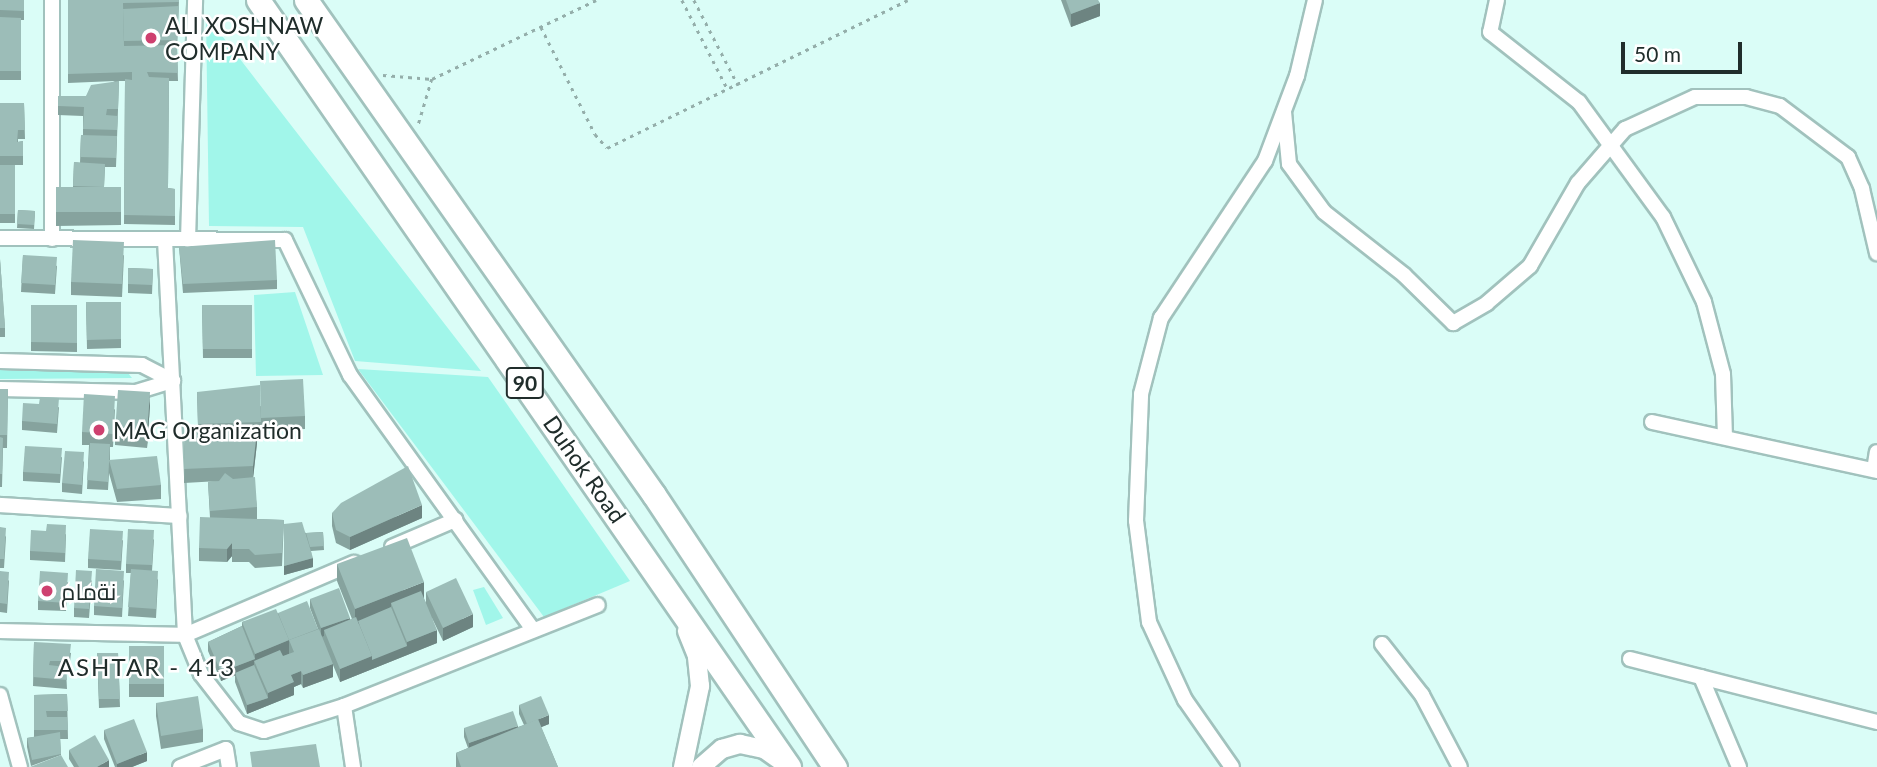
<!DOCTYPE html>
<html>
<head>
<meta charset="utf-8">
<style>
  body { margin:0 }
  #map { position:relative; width:1877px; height:767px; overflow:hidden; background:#dafdf7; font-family:Lato,Cairo,sans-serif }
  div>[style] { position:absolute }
  .green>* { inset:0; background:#a1f6ea }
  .path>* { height:2.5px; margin-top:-1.25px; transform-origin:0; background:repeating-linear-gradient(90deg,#94aeaa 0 3.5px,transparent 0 8.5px) }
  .roads { filter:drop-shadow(2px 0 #a1c2bd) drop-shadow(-2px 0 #a1c2bd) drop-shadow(0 2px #a1c2bd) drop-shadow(0 -2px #a1c2bd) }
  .minor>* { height:14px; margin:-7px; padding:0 7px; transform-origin:7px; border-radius:7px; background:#fff }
  .tertiary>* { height:18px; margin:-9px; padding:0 9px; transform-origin:9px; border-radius:9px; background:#fff }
  .trunk>* { height:23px; margin:-11.5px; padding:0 11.5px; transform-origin:11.5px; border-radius:11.5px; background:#fff }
  .wall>* { inset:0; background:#86a39e }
  .shaded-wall>* { inset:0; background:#6d8481 }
  .building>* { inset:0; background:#9cbdb8 }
  .dots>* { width:19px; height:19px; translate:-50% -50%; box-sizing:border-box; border:4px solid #fff; border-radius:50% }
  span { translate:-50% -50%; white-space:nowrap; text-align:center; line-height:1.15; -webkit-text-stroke:5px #fff; paint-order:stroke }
  .shield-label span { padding:2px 5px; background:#fff; border:2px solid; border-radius:5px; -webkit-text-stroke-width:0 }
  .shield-label { font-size:21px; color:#202d2b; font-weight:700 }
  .poi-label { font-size:23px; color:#202d2b }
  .left { translate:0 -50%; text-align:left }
  .street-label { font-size:23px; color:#202d2b }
  .neighbourhood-label { font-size:24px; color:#202d2b; letter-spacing:2px }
  .scale { position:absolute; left:1621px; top:42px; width:121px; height:32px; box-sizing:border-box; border:4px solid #202d2b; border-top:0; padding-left:9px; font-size:21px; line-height:24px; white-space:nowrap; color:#202d2b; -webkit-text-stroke:5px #fff; paint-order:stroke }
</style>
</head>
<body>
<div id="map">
  <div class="green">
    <i style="clip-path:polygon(206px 15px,481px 371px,355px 361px,303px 227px,209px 226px)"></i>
    <i style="clip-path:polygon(295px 292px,323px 375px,256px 376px,254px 295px)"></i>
    <i style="clip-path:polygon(358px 369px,488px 377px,630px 581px,544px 617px)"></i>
    <i style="clip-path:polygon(0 370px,128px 373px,132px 378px,0 379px)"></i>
    <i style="clip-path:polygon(484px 587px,503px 618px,486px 625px,473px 590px)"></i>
  </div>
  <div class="path">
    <i style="left:682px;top:0;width:101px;rotate:62.9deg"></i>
    <i style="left:694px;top:0;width:96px;rotate:62.6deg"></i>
    <i style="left:541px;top:27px;width:120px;rotate:63.2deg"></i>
    <i style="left:595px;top:134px;width:18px;rotate:49deg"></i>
    <i style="left:607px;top:148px;width:335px;rotate:-26.2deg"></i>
    <i style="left:383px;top:75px;width:49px;rotate:4.7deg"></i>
    <i style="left:432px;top:79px;width:49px;rotate:106.6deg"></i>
    <i style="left:432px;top:79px;width:182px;rotate:-25.7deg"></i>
  </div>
  <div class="roads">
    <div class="minor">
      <i style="left:1497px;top:0;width:33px;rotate:102deg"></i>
      <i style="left:1490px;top:32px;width:113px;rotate:38.2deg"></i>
      <i style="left:1579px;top:102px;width:142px;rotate:53.9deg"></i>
      <i style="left:1663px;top:217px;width:94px;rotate:64.2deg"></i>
      <i style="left:1704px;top:302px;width:74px;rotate:75.2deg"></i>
      <i style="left:1723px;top:374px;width:63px;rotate:88.2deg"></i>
      <i style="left:1284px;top:112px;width:52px;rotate:84.5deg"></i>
      <i style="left:1289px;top:164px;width:59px;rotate:53.9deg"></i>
      <i style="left:1324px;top:212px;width:102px;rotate:38.2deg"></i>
      <i style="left:1404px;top:275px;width:69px;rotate:44.4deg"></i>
      <i style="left:1453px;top:323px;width:39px;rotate:-30deg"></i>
      <i style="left:1487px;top:303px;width:57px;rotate:-40.7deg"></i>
      <i style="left:1530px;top:266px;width:96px;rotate:-60deg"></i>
      <i style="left:1578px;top:183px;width:72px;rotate:-49deg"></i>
      <i style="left:1625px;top:129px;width:77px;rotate:-24.6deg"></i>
      <i style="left:1695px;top:97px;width:51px"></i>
      <i style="left:1746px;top:97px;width:35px;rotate:15deg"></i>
      <i style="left:1780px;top:106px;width:85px;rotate:36.9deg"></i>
      <i style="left:1848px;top:157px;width:35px;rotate:66deg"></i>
      <i style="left:1862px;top:189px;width:66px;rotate:76.8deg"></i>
      <i style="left:0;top:238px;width:285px;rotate:0.4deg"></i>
      <i style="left:285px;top:240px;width:150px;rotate:64.3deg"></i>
      <i style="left:350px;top:375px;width:314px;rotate:54.3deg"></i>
      <i style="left:52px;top:239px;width:239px;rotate:-90deg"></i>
      <i style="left:165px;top:240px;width:396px;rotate:87.1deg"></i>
      <i style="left:185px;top:635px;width:42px;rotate:67.7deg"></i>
      <i style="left:201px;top:674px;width:62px;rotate:52.2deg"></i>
      <i style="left:239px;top:723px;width:26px;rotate:18deg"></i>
      <i style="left:264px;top:731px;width:84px;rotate:-17.4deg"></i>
      <i style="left:344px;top:706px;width:273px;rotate:-21.7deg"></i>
      <i style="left:188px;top:240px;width:240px;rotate:-88.3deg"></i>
      <i style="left:0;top:361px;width:142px;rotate:1.6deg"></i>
      <i style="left:142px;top:365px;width:35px;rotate:27deg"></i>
      <i style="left:0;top:389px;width:136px;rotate:1.3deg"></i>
      <i style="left:136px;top:392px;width:39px;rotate:-17deg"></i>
      <i style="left:1652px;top:422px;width:230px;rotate:12.3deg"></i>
      <i style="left:1874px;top:470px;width:18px;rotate:-81deg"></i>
      <i style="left:0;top:505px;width:180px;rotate:3.5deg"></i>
      <i style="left:392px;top:547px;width:69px;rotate:-23.2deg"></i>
      <i style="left:0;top:631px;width:185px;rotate:1.2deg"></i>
      <i style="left:185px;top:635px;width:184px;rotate:-23.1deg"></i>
      <i style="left:1382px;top:644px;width:65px;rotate:51.9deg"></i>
      <i style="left:1422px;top:695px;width:81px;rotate:62.2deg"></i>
      <i style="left:1630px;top:659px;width:255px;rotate:14.3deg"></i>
      <i style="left:1701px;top:677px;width:98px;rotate:67.1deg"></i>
      <i style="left:0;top:695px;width:75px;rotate:74.5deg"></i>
      <i style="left:344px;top:706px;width:62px;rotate:81.6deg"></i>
      <i style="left:180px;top:767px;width:49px;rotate:-21.4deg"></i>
      <i style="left:226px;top:749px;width:18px;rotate:81deg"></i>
      <i style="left:1232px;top:767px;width:82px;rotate:-125deg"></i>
      <i style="left:1185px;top:700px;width:86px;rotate:-114.8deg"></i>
      <i style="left:1149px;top:622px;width:102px;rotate:-97.3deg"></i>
      <i style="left:1136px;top:521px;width:127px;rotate:-87.7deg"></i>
      <i style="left:1141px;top:394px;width:79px;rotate:-75.3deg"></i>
      <i style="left:1161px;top:318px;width:188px;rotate:-56.5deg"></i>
      <i style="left:1265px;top:161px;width:91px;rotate:-69.4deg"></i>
      <i style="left:1297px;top:76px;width:78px;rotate:-76.7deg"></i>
    </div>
    <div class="tertiary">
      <i style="left:683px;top:767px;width:83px;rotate:-78.1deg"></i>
      <i style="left:700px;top:686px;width:30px;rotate:-96deg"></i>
      <i style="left:697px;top:656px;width:27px;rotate:-112deg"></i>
      <i style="left:701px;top:767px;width:28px;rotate:-41deg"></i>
      <i style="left:722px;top:749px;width:19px;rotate:-16deg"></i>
      <i style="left:740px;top:744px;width:25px;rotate:12deg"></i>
      <i style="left:764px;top:749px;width:19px;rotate:35deg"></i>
    </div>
    <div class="trunk">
      <i style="left:258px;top:0;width:933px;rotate:55.3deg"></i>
      <i style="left:306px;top:0;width:605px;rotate:54.89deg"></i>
      <i style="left:654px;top:495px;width:327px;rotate:56.4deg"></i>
    </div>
  </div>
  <div class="wall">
    <i style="clip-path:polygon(0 0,24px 0,24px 20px,21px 20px,21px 80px,0 80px)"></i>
    <i style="clip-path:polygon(68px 0,179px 0,177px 50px,178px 81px,169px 81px,168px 188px,175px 189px,175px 225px,124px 224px,125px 81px,119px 81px,116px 167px,105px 167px,104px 187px,121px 187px,121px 225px,56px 226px,56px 187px,73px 187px,74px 162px,80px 163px,81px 135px,83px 135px,83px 116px,58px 115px,58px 106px,86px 96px,115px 81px,68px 83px)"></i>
    <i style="clip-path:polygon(1061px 0,1098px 0,1100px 16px,1071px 27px)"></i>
    <i style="clip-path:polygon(0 103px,24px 103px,25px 139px,18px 139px,18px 142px,23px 141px,23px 165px,15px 165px,15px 223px,0 223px)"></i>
    <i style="clip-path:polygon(18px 210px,35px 211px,34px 229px,17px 228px)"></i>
    <i style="clip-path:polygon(179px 247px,277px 280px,277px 289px,183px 293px)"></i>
    <i style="clip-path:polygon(23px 255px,57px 266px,55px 294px,21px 292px)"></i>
    <i style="clip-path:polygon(124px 255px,122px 297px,71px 295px,71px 282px)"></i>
    <i style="clip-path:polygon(0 259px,5px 328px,5px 337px,0 337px)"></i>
    <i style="clip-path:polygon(128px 268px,153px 269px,152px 294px,128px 293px)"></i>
    <i style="clip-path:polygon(86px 302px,121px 302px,121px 348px,87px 349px)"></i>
    <i style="clip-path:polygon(31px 305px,77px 305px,77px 352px,31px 351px)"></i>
    <i style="clip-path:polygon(202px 305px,252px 305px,252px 358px,203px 358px)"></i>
    <i style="clip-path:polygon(0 389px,8px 389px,7px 448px,3px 448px,2px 487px,0 487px)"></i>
    <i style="clip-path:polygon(197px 392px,305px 416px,305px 429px,257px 431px,257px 443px,253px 477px,257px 507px,257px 519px,284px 520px,282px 566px,255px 568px,249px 562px,232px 562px,232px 556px,227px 562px,199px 561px,199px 548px,210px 518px,208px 482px,219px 481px,184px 483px,185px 426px,198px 427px)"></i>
    <i style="clip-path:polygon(150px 405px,147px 448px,115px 445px,115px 432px)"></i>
    <i style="clip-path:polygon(59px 407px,57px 433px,22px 430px,22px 421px)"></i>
    <i style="clip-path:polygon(115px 409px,113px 447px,110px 447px,110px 460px,161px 485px,161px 499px,117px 502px,109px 473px,108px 490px,87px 489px,89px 445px,82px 445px,82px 432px)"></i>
    <i style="clip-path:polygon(62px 457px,60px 483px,23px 481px,23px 472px)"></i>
    <i style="clip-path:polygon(84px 461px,82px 494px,62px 492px,62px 483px)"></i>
    <i style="clip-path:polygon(332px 513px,422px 518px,350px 550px,336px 543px,332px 526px)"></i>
    <i style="clip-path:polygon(284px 524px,306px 533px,323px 532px,324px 550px,311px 551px,313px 567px,284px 575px)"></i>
    <i style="clip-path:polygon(0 527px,6px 537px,4px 568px,0 568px)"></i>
    <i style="clip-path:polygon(66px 534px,65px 562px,30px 560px,30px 551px)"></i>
    <i style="clip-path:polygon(154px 539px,152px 571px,158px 580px,156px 618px,128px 616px,131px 573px,126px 573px,126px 564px)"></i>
    <i style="clip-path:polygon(123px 540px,121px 570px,88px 568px,88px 559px)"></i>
    <i style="clip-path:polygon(337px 564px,424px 599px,426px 603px,426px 592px,473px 627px,443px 641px,432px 618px,437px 643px,340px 682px,333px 665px,333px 677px,303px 688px,301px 684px,294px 687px,294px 695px,247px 714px,235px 682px,235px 675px,221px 681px,208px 651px,208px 642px,242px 626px,242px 622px,278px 613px,318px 629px,310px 608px,310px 599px,350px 620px,352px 619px,337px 581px)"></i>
    <i style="clip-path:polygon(0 571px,9px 581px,7px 613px,0 612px)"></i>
    <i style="clip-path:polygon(92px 580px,89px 618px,74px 617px,74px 608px)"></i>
    <i style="clip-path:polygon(124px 580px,122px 617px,94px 615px,94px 606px)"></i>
    <i style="clip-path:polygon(68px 582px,66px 611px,38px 610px,38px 601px)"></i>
    <i style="clip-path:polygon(34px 642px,71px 653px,69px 670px,66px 670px,67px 689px,33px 686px)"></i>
    <i style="clip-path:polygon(129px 646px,164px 646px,164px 697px,129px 697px)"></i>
    <i style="clip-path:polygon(97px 653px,118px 653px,120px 707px,99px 708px)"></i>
    <i style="clip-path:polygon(67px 694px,68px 739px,60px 739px,61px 755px,31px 766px,27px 747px,27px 738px,34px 737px,34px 695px)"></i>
    <i style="clip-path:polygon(156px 703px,203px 729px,203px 742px,161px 749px,156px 716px)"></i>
    <i style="clip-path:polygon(519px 705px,549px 724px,541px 727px,558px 767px,456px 767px,456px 753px,468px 748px,464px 737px,464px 728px,518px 727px,524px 725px,519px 714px)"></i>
    <i style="clip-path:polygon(104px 730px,147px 761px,132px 767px,115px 767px,104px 739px)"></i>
    <i style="clip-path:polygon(69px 750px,109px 767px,74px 767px,69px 759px)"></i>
  </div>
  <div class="shaded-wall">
    <i style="clip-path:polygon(1100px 3px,1100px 16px,1071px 27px,1071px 14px)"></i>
    <i style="clip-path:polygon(150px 392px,150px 405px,147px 448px,147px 434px)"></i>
    <i style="clip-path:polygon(257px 430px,257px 443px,253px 479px,253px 466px)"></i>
    <i style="clip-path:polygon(422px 505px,422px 518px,350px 550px,350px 537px)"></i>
    <i style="clip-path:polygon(232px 543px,232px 556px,227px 562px,227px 549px)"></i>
    <i style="clip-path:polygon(313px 558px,313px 567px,284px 575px,284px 566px)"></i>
    <i style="clip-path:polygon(424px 582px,424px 599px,391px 603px,391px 612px,355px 626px,355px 609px)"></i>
    <i style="clip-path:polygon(473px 614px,473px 627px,443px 641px,443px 628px)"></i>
    <i style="clip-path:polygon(350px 618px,350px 627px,324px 630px,324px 636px,321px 637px,321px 628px)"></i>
    <i style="clip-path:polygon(437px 630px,437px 643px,340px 682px,340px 669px,372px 656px,407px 646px,407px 642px)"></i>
    <i style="clip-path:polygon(289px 640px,289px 654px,257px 667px,254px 661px,254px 668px,221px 681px,221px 672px,255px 659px,255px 654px)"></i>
    <i style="clip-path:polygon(333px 664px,333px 677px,303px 688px,303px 675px)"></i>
    <i style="clip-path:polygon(301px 671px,301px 684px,294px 687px,294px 695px,247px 714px,247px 705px,268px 698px,268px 693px,291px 675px)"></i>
    <i style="clip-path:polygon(549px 715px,549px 724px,527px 733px,527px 724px)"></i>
    <i style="clip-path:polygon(518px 726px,518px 735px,469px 752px,469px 743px)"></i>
    <i style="clip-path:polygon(147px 752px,147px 761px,132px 767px,117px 767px,117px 764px)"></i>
    <i style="clip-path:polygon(109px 760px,109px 767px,97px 767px)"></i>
  </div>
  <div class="building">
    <i style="clip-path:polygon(0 0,24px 0,24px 11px,0 10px)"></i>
    <i style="clip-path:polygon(68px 0,179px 0,179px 2px,123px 3px,124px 46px,177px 45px,178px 73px,147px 72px,149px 77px,169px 78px,168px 188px,175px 189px,175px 216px,124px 215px,125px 79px,132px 80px,132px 72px,68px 74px)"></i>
    <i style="clip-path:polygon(1066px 0,1098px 0,1100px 3px,1071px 14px)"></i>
    <i style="clip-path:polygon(179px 6px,177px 40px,124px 41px,123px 9px)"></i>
    <i style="clip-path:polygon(0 17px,21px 18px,21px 71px,0 71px)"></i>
    <i style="clip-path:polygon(119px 81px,118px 109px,107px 109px,106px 115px,118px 116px,117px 130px,83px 129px,84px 107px,58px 106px,58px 96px,86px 96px,91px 85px)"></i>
    <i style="clip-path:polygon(0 103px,24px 103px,25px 130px,18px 130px,17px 142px,23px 141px,23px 156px,0 156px)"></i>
    <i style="clip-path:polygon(81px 135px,117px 136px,116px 158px,80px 157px)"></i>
    <i style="clip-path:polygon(74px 162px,105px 164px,104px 187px,73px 186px)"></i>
    <i style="clip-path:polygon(0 165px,15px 165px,15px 214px,0 214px)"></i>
    <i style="clip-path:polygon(56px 187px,121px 187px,121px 212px,56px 212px)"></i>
    <i style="clip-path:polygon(18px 210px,35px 211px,34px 225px,17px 224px)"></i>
    <i style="clip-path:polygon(73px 240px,124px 242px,122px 284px,71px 282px)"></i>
    <i style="clip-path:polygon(275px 240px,277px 280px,183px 284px,179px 247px)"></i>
    <i style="clip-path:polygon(23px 255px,57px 257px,55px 285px,21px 283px)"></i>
    <i style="clip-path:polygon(0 259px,5px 328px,0 328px)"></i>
    <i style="clip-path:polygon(128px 268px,153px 269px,152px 285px,128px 284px)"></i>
    <i style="clip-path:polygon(86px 302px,121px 302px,121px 339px,87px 340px)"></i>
    <i style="clip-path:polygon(31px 305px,77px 305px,77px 343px,31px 342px)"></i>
    <i style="clip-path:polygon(202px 305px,252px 305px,252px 349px,203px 349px)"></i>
    <i style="clip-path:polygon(303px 379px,305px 416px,261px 418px,260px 381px)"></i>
    <i style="clip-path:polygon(260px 385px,261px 422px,198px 424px,197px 392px)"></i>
    <i style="clip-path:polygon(0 389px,8px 389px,7px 435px,0 435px)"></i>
    <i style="clip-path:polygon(118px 390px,150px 392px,147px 434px,115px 432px)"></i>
    <i style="clip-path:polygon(84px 394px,115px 396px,113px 434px,82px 432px)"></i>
    <i style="clip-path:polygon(40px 397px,59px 398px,57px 424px,22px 421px,23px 403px,39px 404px)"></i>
    <i style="clip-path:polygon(185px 426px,257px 430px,253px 466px,184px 469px)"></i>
    <i style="clip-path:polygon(0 437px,3px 438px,2px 474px,0 474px)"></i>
    <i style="clip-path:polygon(90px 443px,110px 444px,108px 482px,87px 480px)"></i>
    <i style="clip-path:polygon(25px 446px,62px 448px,60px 474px,23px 472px)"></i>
    <i style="clip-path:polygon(65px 451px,84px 452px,82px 485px,62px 483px)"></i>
    <i style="clip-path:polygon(157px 456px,161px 485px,117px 489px,109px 460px)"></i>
    <i style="clip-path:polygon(408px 466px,422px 505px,350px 537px,336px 530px,332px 513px,341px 503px)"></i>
    <i style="clip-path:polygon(225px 473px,233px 479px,255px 477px,257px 507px,210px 511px,208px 482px,219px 481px)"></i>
    <i style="clip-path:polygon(200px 517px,284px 520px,282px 553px,255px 555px,249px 549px,232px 549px,232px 543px,227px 549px,199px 548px)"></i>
    <i style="clip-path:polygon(302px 522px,313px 558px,284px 566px,284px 524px)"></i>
    <i style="clip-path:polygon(47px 524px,66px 525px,65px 553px,30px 551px,31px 530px,46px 531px)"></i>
    <i style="clip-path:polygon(0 527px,6px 528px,4px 559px,0 559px)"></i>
    <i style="clip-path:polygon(90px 529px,123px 531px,121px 561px,88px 559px)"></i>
    <i style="clip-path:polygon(128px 529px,154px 530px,152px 565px,126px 564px)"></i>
    <i style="clip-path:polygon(323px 532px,324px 546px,310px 547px,306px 533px)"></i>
    <i style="clip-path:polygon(407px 538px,424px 582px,355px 609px,337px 564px)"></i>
    <i style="clip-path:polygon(96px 569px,124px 571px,122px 608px,94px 606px)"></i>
    <i style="clip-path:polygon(131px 569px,158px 571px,156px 609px,128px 607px)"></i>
    <i style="clip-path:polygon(76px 570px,92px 571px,89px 609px,74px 608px)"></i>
    <i style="clip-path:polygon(0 571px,9px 572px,7px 604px,0 603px)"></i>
    <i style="clip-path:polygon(40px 571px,68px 573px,66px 603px,38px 601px)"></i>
    <i style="clip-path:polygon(456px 578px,473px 614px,443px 628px,426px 592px)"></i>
    <i style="clip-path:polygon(339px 588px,350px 618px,321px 628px,310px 599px)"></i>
    <i style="clip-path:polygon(421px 591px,437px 630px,407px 642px,391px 603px)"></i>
    <i style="clip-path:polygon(307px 601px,318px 629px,289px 640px,278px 613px)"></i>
    <i style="clip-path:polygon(391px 607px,407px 646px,372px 660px,372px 656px,358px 621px)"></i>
    <i style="clip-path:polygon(276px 609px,289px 640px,255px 654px,242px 622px)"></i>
    <i style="clip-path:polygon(356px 617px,372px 656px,340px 669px,324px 630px)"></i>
    <i style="clip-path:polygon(242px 626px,255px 659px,221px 672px,208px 642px)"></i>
    <i style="clip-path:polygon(319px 629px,333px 664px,303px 675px,301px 671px,291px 675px,294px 682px,268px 693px,254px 661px,280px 650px,283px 656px,294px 652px,289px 640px)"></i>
    <i style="clip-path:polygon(34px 642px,71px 644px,69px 661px,50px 661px,49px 665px,66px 667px,67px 680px,33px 677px)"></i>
    <i style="clip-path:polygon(129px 646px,164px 646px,164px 684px,129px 684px)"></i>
    <i style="clip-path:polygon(97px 653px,118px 653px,120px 699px,99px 699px)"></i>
    <i style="clip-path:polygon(254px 665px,268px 698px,247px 705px,235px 673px)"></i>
    <i style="clip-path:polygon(67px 694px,68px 711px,46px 711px,47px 717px,67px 717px,68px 730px,34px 730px,34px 695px)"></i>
    <i style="clip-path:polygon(198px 696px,203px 729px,161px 736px,156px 703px)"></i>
    <i style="clip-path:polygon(541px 696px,549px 715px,527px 724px,519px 705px)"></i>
    <i style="clip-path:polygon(513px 711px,518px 726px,469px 743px,464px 728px)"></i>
    <i style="clip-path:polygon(134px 719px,147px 752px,117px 764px,104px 730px)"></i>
    <i style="clip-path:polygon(538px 719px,558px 767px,461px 767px,456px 753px)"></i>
    <i style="clip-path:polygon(60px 732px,61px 754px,32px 760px,27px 738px)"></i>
    <i style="clip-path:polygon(95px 735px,109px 760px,97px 767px,79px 767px,69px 750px)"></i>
    <i style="clip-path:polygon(316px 744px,320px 767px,252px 767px,250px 752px)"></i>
    <i style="clip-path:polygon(61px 755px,68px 767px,30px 767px)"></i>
  </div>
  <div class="dots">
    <i style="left:151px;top:38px;background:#ce406f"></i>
    <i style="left:99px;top:430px;background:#ce406f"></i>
    <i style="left:47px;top:591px;background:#ce406f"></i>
  </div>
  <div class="shield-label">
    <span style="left:525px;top:383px">90</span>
  </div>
  <div class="poi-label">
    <span class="left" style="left:165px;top:38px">ALI XOSHNAW<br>COMPANY</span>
    <span class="left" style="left:113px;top:430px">MAG Organization</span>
    <span class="left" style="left:61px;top:591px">نةمام</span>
  </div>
  <div class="street-label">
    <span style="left:585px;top:469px;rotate:55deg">Duhok Road</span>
  </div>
  <div class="neighbourhood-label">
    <span style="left:147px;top:667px">ASHTAR - 413</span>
  </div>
  <div class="scale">50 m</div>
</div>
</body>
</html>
